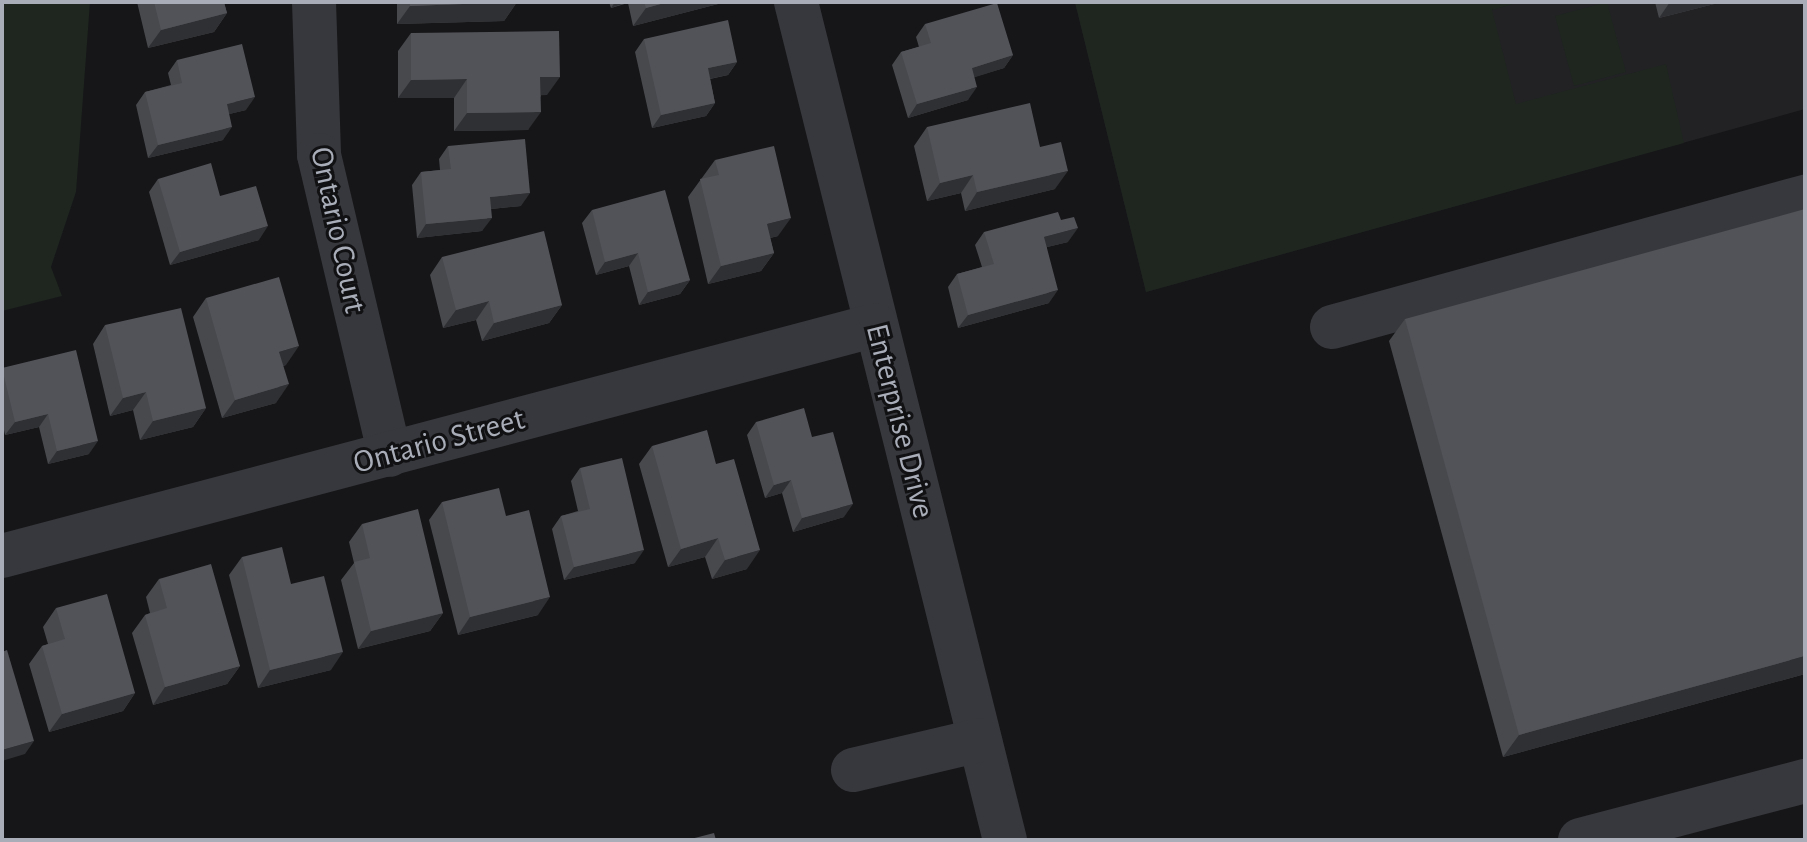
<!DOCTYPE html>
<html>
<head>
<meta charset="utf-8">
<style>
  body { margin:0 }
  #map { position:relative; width:1807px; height:842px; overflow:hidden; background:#161618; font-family:"Alegreya Sans",sans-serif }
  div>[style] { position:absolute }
  .built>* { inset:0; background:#222225 }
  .green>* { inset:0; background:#1e261f }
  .minor>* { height:44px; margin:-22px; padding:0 22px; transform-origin:22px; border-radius:22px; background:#37383d }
  .wall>* { inset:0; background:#47494d }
  .shaded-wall>* { inset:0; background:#2f3033 }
  .building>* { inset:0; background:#525359 }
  span { translate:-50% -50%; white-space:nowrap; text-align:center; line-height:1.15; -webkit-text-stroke:6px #111113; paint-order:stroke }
  .street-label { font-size:32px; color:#a8adb8 }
  .frame { position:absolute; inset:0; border:4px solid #a8adb8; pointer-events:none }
</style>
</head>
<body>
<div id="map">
  <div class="built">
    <i style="clip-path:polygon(1075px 2px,1805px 2px,1805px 109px,1146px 292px)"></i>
  </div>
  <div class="green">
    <i style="clip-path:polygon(2px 2px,90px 2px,76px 192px,51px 267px,62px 296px,2px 311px)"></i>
    <i style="clip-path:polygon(1075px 2px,1521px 2px,1492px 10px,1516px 104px,1666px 64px,1684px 143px,1146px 292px)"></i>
    <i style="clip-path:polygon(1607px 2px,1626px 72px,1574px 86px,1555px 16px)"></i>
  </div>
  <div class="minor">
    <i style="left:314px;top:2px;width:153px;rotate:88.1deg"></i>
    <i style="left:319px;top:155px;width:308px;rotate:76.7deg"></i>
    <i style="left:796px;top:2px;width:864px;rotate:76deg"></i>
    <i style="left:1332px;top:327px;width:491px;rotate:-15.4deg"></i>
    <i style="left:2px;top:556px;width:904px;rotate:-14.8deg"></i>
    <i style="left:853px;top:770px;width:130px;rotate:-13.3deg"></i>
    <i style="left:1580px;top:840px;width:233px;rotate:-14.7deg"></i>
  </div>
  <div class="wall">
    <i style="clip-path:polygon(137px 2px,228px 2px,224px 3px,227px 13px,214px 32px,148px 48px)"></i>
    <i style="clip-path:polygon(397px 2px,517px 2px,504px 21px,397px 24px)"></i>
    <i style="clip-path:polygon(609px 2px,720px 2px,718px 4px,633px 26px,628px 3px,611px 8px)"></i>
    <i style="clip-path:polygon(1655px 2px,1722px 2px,1659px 18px)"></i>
    <i style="clip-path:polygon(925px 24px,1013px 55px,1004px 68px,974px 77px,968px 100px,908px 118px,892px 65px,901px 52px,919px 47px,916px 37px)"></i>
    <i style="clip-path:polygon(411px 33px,547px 95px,541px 95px,528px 130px,454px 131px,454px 98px,398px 98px,398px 51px)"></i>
    <i style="clip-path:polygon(644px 39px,737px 62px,728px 75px,710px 79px,715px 103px,706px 116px,652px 128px,635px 52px)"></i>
    <i style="clip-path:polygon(177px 60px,246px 110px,229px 114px,223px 140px,148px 158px,136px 105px,145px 92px,171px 85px,168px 73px)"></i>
    <i style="clip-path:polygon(927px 127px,1040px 147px,1055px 189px,965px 211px,961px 193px,927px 201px,914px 146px)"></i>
    <i style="clip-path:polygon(448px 146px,521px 206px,491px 209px,482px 231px,417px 238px,412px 185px,421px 172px,440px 170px,439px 159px)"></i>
    <i style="clip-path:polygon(715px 160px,778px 236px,770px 238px,774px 253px,761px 271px,708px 284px,688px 197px)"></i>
    <i style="clip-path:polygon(158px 179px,220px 196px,259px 240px,170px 265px,149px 192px)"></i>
    <i style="clip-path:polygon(592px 210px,690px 280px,680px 294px,639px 305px,629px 266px,596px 275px,582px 223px)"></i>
    <i style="clip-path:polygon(984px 232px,1068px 242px,1047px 247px,1049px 303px,958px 328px,948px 287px,957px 274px,982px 267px,975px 245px)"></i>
    <i style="clip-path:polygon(442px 257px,562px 305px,549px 323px,482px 341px,476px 320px,443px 328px,430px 275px)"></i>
    <i style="clip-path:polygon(206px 298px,286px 365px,283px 366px,276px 403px,222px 418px,193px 317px)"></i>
    <i style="clip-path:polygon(1405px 319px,1805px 674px,1503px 757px,1389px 341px)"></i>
    <i style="clip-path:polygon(105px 325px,206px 408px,193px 427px,140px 440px,133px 410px,110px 416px,93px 344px)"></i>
    <i style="clip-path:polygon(2px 368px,89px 454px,48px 464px,39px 427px,5px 435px,2px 420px)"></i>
    <i style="clip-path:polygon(756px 422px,812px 437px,844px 517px,793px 532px,782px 493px,765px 498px,747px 435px)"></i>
    <i style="clip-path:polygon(652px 446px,747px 569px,712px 579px,705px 557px,668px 567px,639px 464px)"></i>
    <i style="clip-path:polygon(580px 468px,635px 563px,564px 580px,552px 529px,561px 516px,578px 511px,571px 481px)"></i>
    <i style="clip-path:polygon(442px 502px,506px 516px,538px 615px,458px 635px,429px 520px)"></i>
    <i style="clip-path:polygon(362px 524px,443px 613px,430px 631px,358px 649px,341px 580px,354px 563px,349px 542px)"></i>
    <i style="clip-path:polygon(242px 557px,291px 584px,331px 670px,258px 688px,229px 575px)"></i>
    <i style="clip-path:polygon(159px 579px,240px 666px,227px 684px,153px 705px,132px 633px,145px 615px,150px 613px,146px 597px)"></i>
    <i style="clip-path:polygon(56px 608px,135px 693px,123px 711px,49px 732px,29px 664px,42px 646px,48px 644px,43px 627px)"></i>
  </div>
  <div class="shaded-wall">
    <i style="clip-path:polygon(517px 2px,504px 21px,397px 24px,410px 6px)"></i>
    <i style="clip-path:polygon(615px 2px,628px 2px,611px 8px)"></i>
    <i style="clip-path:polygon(668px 2px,720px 2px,718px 4px,633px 26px,646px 8px)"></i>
    <i style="clip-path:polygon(1670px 2px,1722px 2px,1659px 18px)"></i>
    <i style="clip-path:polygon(227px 13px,214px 32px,148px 48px,161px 30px)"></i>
    <i style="clip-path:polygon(1013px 55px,1004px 68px,963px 81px,972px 68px)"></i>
    <i style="clip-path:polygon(737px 62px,728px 75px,699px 81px,708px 68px)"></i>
    <i style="clip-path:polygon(540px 77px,560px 77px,547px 95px,527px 96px)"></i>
    <i style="clip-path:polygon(467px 79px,454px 98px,398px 98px,411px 80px)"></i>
    <i style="clip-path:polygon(977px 87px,968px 100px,908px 118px,917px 104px)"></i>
    <i style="clip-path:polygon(255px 97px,246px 110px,217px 117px,227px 104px)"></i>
    <i style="clip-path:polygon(715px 103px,706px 116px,652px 128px,661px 115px)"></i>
    <i style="clip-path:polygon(541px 112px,528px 130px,454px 131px,467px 113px)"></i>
    <i style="clip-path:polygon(232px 127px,223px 140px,148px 158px,158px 145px)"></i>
    <i style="clip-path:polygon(1068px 171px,1055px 189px,965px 211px,977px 192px)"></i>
    <i style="clip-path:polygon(973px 175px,961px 193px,927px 201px,940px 183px)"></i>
    <i style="clip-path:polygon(530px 193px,521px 206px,481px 210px,490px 197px)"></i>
    <i style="clip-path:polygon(492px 218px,482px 231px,417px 238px,426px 224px)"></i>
    <i style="clip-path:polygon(791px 218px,778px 236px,754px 242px,767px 224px)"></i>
    <i style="clip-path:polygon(268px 226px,259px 240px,170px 265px,180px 252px)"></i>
    <i style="clip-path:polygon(1078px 228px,1068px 242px,1035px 250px,1044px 237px)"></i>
    <i style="clip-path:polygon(638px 253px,629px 266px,596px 275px,605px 262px)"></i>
    <i style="clip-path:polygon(774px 253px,761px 271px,708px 284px,721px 266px)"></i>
    <i style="clip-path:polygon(690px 280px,680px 294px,639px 305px,648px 292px)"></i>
    <i style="clip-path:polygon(1058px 290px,1049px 303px,958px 328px,968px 315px)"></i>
    <i style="clip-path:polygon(489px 301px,476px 320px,443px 328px,456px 310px)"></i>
    <i style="clip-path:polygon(562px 305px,549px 323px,482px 341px,494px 323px)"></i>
    <i style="clip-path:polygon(299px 346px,286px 365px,266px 371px,279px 352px)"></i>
    <i style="clip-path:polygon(289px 384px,276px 403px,222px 418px,235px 400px)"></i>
    <i style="clip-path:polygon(146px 392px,133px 410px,110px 416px,123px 398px)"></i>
    <i style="clip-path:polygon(206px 408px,193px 427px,140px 440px,153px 421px)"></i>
    <i style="clip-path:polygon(48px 414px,39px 427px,5px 435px,15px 422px)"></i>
    <i style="clip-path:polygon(98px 441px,89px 454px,48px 464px,57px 451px)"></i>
    <i style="clip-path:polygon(791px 480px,782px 493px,765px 498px,774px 485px)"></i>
    <i style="clip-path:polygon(853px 504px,844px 517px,793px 532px,802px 518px)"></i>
    <i style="clip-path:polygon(718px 538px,705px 557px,668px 567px,681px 549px)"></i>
    <i style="clip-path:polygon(644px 550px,635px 563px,564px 580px,574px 567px)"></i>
    <i style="clip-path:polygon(760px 550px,747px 569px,712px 579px,725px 560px)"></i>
    <i style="clip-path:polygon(550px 597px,538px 615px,458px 635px,470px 617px)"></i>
    <i style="clip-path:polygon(443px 613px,430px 631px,358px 649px,371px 631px)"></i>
    <i style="clip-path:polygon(343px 652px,331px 670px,258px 688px,270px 670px)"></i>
    <i style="clip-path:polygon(1805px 656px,1805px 674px,1503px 757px,1519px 735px)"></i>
    <i style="clip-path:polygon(240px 666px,227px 684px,153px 705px,165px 687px)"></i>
    <i style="clip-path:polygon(135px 693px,123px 711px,49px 732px,62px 714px)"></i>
    <i style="clip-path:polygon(34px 741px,25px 754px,2px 761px,2px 750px)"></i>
  </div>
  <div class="building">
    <i style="clip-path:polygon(154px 2px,224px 2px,227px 13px,161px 30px)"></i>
    <i style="clip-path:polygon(410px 2px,517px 2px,410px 6px)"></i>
    <i style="clip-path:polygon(644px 2px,668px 2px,646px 8px)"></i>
    <i style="clip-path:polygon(997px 3px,1013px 55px,972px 68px,977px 87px,917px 104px,901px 52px,931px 43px,925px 24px)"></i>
    <i style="clip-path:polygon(728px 20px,737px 62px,708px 68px,715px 103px,661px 115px,644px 39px)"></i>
    <i style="clip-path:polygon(559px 31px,560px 77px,540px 77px,541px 112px,467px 113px,467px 79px,411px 80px,411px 33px)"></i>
    <i style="clip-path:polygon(242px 44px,255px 97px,227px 104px,232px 127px,158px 145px,145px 92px,182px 83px,177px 60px)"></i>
    <i style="clip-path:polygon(1030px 103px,1040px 147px,1061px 142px,1068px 171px,977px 192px,973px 175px,940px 183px,927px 127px)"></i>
    <i style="clip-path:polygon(525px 139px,530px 193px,490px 197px,492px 218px,426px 224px,421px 172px,451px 169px,448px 146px)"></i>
    <i style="clip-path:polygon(774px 146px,791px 218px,767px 224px,774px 253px,721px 266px,700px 179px,719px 175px,715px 160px)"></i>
    <i style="clip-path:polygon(211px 163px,220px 196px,256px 186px,268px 226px,180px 252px,158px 179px)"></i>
    <i style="clip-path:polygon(665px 190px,690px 280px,648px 292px,638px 253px,605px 262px,592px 210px)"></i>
    <i style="clip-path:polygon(1805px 209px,1805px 656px,1519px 735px,1405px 319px)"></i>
    <i style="clip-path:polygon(1058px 212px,1061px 220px,1074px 217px,1078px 228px,1044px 237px,1058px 290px,968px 315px,957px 274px,994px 264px,984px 232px)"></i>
    <i style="clip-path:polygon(544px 231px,562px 305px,494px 323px,489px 301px,456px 310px,442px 257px)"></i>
    <i style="clip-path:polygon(279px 277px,299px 346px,279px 352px,289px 384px,235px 400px,206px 298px)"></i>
    <i style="clip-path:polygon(181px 308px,206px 408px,153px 421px,146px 392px,123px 398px,105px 325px)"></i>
    <i style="clip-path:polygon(76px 350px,98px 441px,57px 451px,48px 414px,15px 422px,2px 368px)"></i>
    <i style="clip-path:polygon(804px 408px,812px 437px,833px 432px,853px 504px,802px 518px,791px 480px,774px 485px,756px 422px)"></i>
    <i style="clip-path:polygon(707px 430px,716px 464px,734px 459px,760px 550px,725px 560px,718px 538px,681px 549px,652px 446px)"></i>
    <i style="clip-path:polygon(622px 458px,644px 550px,574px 567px,561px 516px,590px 509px,580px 468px)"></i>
    <i style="clip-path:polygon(499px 488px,506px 516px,529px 510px,550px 597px,470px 617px,442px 502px)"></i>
    <i style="clip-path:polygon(418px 509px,443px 613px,371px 631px,354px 562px,370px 558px,362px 524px)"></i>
    <i style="clip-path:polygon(282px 547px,291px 584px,324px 576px,343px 652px,270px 670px,242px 557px)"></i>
    <i style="clip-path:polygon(211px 564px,240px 666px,165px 687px,145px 615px,167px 608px,159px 579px)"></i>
    <i style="clip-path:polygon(107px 594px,135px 693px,62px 714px,42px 646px,65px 639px,56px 608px)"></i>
    <i style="clip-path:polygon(7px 650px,34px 741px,2px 750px,2px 652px)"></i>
    <i style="clip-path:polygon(714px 833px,716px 840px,687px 840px)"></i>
  </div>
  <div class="street-label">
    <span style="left:338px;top:230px;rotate:78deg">Ontario Court</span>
    <span style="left:900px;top:421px;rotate:76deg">Enterprise Drive</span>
    <span style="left:439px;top:441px;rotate:-15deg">Ontario Street</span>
  </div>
  <div class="frame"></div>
</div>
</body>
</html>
